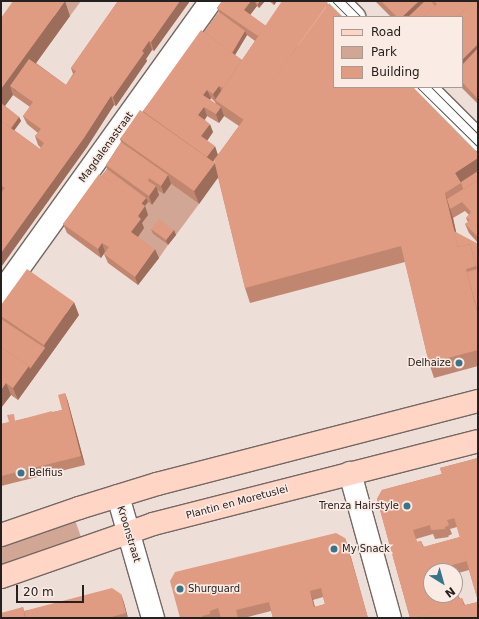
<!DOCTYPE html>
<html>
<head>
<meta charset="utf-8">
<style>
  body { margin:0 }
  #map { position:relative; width:479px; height:619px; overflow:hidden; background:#eeded8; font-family:"DejaVu Sans",sans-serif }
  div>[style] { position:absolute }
  .green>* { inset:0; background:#d2a695 }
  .roads { filter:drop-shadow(1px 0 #756762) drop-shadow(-1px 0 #756762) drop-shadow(0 1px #756762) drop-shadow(0 -1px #756762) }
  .minor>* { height:22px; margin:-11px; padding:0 11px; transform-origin:11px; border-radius:11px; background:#fff }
  .major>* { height:22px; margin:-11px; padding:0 11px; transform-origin:11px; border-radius:11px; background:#ffd5c5 }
  .tram>* { height:1px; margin:-0.5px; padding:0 0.5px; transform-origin:0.5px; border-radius:0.5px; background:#4f4744 }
  .wall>* { inset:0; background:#c18670 }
  .shaded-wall>* { inset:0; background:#9d6d5b }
  .building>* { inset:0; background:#e09c82 }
  .dots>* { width:11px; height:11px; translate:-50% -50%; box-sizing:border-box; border:2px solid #fbebe5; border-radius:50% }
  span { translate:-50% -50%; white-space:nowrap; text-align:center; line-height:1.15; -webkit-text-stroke:3px #fbebe5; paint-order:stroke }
  .street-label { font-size:10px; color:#26201e }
  .poi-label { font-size:10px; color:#26201e }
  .right { translate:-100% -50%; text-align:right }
  .left { translate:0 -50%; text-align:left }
  .frame { position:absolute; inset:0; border:2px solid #26201e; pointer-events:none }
  .legend { position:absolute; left:333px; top:16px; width:130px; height:72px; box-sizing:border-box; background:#fbebe5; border:1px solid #a69a95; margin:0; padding:5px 7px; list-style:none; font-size:12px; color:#26201e }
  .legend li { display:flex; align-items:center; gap:8px; height:20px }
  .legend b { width:20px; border:1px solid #a69a95 }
  .north { position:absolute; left:423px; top:563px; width:40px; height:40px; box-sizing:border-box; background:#fbebe5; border:1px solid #a69a95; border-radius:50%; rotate:143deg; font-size:11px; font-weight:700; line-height:16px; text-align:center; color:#26201e }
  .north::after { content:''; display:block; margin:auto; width:14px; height:18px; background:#37768a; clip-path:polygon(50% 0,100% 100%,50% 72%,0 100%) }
  .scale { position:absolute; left:16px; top:585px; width:68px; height:18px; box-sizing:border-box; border:2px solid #26201e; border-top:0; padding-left:5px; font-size:12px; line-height:14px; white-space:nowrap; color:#26201e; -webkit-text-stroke:3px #fbebe5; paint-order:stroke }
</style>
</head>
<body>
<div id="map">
  <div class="green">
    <i style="clip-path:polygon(49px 1px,81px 1px,70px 16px)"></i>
    <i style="clip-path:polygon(171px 184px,199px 204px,176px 235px,161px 224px,153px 234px,168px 245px,159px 258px,135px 241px,141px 225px,141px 211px,148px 202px,152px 205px,151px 189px)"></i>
    <i style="clip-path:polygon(75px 520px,82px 540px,1px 566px,1px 545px)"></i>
  </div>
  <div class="roads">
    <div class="minor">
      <i style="left:338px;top:1px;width:23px;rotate:45deg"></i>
      <i style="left:425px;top:87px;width:75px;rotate:45deg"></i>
      <i style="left:1px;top:293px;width:360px;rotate:-54.3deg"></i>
      <i style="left:350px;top:473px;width:150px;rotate:74.6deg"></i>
      <i style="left:118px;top:496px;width:127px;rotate:74deg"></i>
    </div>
    <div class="major">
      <i style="left:1px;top:535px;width:83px;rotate:-19.1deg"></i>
      <i style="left:79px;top:508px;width:82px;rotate:-17.1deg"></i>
      <i style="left:157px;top:484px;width:332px;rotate:-14.5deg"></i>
      <i style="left:1px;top:577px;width:161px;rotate:-19.2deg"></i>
      <i style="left:153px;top:524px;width:335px;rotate:-14.3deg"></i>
    </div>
  </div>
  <div class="tram">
    <i style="left:332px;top:1px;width:23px;rotate:45deg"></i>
    <i style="left:345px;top:1px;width:23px;rotate:45deg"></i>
    <i style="left:417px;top:87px;width:86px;rotate:44.5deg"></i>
    <i style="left:431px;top:87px;width:66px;rotate:45deg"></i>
  </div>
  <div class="wall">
    <i style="clip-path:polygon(evenodd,118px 1px,190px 1px,154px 51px,152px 50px,146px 59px,147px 61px,116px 106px,114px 105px,87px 147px,1px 267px,1px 18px,70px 16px,36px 63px,66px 85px,73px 74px,71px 68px,118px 1px,13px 95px,30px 107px,23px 116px,27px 124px,38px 133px,35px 136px,38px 145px,41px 148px,40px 149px,14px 130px,21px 121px,19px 117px,5px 106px,13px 95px)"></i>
    <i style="clip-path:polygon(evenodd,222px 1px,265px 1px,259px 8px,257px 6px,250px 15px,266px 26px,478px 153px,478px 243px,469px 233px,465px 224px,468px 222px,466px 218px,469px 215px,465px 211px,453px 218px,456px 233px,478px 244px,478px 366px,434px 378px,429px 363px,405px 262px,250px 303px,245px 288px,218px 177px,199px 204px,171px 184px,164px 194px,157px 190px,159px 195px,152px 205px,148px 202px,145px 206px,148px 215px,142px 223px,144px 228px,138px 237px,159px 258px,138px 285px,108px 263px,104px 254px,106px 252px,105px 252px,101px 258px,67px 233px,63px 224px,107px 169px,106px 165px,121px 142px,120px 139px,143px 111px,204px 32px,219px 12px,217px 8px,222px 1px,247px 35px,255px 41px,242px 60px,235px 55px,247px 35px,222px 1px,211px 98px,215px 102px,216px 104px,210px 100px,211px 98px,222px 1px,207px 116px,219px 123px,224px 116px,239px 126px,218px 155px,207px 141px,213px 132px,205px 120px,207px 116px,222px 1px,217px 157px,215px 163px,213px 161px,217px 157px)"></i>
    <i style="clip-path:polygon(269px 1px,277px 1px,274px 5px)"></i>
    <i style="clip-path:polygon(375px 1px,478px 1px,478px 104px,461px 87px,462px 87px,462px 17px,391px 17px)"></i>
    <i style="clip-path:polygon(151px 229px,174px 230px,176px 235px,168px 245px,153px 234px)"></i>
    <i style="clip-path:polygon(1px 305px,79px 315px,18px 400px,11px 395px,1px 408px)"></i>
    <i style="clip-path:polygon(65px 393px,68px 402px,85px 465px,1px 486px,1px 424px,62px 410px)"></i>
    <i style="clip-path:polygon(evenodd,478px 458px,478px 601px,469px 570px,455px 574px,455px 571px,431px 571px,431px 595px,455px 595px,455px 592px,457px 592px,460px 599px,462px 598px,465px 605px,478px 602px,478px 618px,410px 618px,377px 499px,382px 490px,442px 474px,440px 468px,478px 458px,457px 527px,460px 537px,424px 547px,421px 541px,417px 542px,416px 539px,433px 534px,435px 539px,449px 537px,448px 536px,452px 534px,450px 529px,457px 527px)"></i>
    <i style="clip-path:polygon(evenodd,345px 538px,348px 547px,368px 618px,273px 618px,271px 611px,244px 618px,180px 618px,345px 538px,323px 597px,325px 604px,315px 607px,313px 600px,323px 597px)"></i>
    <i style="clip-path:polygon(455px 579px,458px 591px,455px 592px)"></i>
    <i style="clip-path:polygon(121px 594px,124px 603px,128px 618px,1px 618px,23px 607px,24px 611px)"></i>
  </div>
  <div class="shaded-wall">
    <i style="clip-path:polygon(65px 1px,70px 16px,16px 91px,10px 86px,13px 95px,1px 111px,1px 89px)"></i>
    <i style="clip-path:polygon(180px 1px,190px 1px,154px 51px,151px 42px)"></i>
    <i style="clip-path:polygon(251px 1px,265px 1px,259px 8px,258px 4px,255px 2px,257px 6px,247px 19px,244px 10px)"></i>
    <i style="clip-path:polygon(273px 1px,277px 1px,274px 5px)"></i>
    <i style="clip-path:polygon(419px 1px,429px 1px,415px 17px,402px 17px)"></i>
    <i style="clip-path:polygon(245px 31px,247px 35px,232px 60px,231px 55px)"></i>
    <i style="clip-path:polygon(149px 41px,152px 50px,146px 59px,147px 61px,116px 106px,113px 97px)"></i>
    <i style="clip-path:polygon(478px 44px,478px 60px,462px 77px,462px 60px)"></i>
    <i style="clip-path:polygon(219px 86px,223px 95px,216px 101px,213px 94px)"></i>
    <i style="clip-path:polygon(207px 90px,211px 98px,207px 104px,203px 95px)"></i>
    <i style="clip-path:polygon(111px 96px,114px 105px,87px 147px,1px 267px,1px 253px)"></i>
    <i style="clip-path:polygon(204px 107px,207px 116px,201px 124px,198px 115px)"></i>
    <i style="clip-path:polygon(221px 107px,224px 116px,219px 123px,216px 114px)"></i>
    <i style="clip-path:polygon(19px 117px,21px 121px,11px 135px,10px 130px)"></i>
    <i style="clip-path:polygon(210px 124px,213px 132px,204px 145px,201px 136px)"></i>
    <i style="clip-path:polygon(215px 146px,218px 155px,209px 167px,206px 158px)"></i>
    <i style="clip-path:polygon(478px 158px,478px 177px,461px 183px,455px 173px)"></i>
    <i style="clip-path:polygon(215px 163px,220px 175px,199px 204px,194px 191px)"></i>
    <i style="clip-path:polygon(168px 175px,171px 184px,164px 194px,161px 186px)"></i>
    <i style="clip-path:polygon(156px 186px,159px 195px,152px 205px,149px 196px)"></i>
    <i style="clip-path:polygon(445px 193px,451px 209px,450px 209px,453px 218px,460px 249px,459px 250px)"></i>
    <i style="clip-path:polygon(146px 198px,148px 202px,141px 211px,140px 206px)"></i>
    <i style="clip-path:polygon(145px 206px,148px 215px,142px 223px,144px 228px,135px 241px,131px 232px,138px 216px)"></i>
    <i style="clip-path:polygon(174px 230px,176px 235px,168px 245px,166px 240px)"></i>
    <i style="clip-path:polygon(102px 243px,105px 252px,101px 258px,98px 249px)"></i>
    <i style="clip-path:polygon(155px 249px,159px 258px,138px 285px,135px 277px)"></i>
    <i style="clip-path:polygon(74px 302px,79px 315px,18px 400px,13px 388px,29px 366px,45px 348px,44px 345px)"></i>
    <i style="clip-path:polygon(6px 383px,11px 395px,1px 408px,1px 390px)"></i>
    <i style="clip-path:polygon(65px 393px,68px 402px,85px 465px,81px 456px)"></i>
    <i style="clip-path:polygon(345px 538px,348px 547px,368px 618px)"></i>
    <i style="clip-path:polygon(455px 579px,456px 582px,458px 591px,455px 582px)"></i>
    <i style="clip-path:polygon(310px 591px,313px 600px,317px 616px,314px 607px)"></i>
    <i style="clip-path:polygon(121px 594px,124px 603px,128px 618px,126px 613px)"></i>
  </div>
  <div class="building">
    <i style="clip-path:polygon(13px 1px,65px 1px,1px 89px,1px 18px)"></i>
    <i style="clip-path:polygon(118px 1px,180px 1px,151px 42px,149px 41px,142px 51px,144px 53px,113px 97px,111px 96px,84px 138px,1px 253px,1px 193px,5px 188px,1px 185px,1px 121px,40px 149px,44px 143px,35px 136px,41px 129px,23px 116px,33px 102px,10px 86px,29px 59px,66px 85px,76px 71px,71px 68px)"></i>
    <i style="clip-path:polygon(222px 1px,251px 1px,244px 10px,266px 26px,258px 36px,217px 8px)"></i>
    <i style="clip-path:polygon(255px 1px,260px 1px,258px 4px,255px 2px)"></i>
    <i style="clip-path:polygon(282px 1px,326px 1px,328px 4px,244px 120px,215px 100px)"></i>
    <i style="clip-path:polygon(381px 1px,419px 1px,402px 17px,397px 17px)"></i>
    <i style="clip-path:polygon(425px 1px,431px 1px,435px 6px,423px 17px,408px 17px)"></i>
    <i style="clip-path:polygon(433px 1px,467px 1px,467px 7px,457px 17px,423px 17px,437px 4px)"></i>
    <i style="clip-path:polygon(467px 1px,478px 1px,478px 44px,462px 60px,462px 17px,457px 17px,467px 7px)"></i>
    <i style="clip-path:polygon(329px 3px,343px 17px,334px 17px,334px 87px,413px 87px,478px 153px,478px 158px,455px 173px,461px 183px,445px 193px,458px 247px,470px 244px,476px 266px,466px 269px,478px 315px,478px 350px,429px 363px,401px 246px,245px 288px,214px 160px)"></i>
    <i style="clip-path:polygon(219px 12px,245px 31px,232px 53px,204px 32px)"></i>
    <i style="clip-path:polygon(201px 30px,242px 60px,223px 88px,219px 86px,213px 94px,207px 90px,203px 95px,221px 107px,216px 114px,204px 107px,198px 115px,210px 124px,201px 136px,215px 146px,207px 157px,143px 111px)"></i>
    <i style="clip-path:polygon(478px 48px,478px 99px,462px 82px,462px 65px)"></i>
    <i style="clip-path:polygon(1px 103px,19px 117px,11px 128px,1px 121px)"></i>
    <i style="clip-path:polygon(140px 110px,215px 163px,194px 191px,120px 139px)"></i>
    <i style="clip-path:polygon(121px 142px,168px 175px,161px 186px,149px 178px,148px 181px,156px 186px,149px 196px,106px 165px)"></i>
    <i style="clip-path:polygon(107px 169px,146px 198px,141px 204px,102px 176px)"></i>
    <i style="clip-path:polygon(478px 171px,478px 180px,463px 189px,461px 182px)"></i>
    <i style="clip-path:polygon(99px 174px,145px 206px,138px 216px,141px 219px,131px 232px,155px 249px,135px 277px,104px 254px,109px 247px,102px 243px,98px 249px,63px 224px)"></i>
    <i style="clip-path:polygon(478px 180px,478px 237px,465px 224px,470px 220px,466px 218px,471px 212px,462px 202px,450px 209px,447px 199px)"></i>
    <i style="clip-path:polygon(159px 219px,174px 230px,166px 240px,151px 229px)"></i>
    <i style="clip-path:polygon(454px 231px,478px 244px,478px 313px,467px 272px,477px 269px,471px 247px,470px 244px,458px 247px)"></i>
    <i style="clip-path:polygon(27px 269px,74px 302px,44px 345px,1px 316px,1px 305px)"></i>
    <i style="clip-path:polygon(1px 319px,45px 348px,30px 369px,29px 366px,1px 347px)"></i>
    <i style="clip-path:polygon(1px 347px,29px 366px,13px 388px,6px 383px,1px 390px)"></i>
    <i style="clip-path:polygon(65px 393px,81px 456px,1px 476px,1px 424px,9px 422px,7px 415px,14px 414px,15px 421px,52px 411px,52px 412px,62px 410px,58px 395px)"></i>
    <i style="clip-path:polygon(478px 458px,478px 601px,440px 468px)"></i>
    <i style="clip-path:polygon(442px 474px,455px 518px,447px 520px,449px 525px,445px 527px,445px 529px,431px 530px,430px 525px,413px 530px,417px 542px,421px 541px,423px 547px,460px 537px,467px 561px,430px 571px,431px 574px,431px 595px,455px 595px,455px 592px,457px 592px,459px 599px,462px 598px,464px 606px,413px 618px,410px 618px,377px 499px,382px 490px)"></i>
    <i style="clip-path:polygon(evenodd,336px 533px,345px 538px,368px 618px,273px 618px,269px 602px,236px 610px,238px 618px,221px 618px,218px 608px,210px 611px,210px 614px,202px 616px,203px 618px,180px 618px,170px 581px,175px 572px,336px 533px,321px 588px,325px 604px,314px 607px,310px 591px,321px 588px)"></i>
    <i style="clip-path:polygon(112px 588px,121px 594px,126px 613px,108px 618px,26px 618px,24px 611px)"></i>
    <i style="clip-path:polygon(478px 602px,478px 618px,413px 618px)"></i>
    <i style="clip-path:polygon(23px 607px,25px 618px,1px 618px,1px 613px)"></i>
  </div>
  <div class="dots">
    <i style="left:459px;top:363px;background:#37768a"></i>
    <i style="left:21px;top:473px;background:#37768a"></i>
    <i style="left:407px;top:506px;background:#37768a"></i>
    <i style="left:334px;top:549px;background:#37768a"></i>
    <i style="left:180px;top:589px;background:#37768a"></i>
  </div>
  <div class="street-label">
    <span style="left:106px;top:147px;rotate:-54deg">Magdalenastraat</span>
    <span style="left:237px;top:502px;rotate:-15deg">Plantin en Moretuslei</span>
    <span style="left:129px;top:534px;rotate:73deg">Kroonstraat</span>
  </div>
  <div class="poi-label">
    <span class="right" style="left:451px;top:363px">Delhaize</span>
    <span class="left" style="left:29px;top:473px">Belfius</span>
    <span class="right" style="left:399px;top:506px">Trenza Hairstyle</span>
    <span class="left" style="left:342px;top:549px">My Snack</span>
    <span class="left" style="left:188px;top:589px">Shurguard</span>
  </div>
  <div class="frame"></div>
  <ul class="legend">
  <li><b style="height:5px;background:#ffd5c5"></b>Road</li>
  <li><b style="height:11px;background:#d2a695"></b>Park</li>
  <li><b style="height:11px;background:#e09c82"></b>Building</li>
  </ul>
  <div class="north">N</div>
  <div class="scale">20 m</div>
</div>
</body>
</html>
